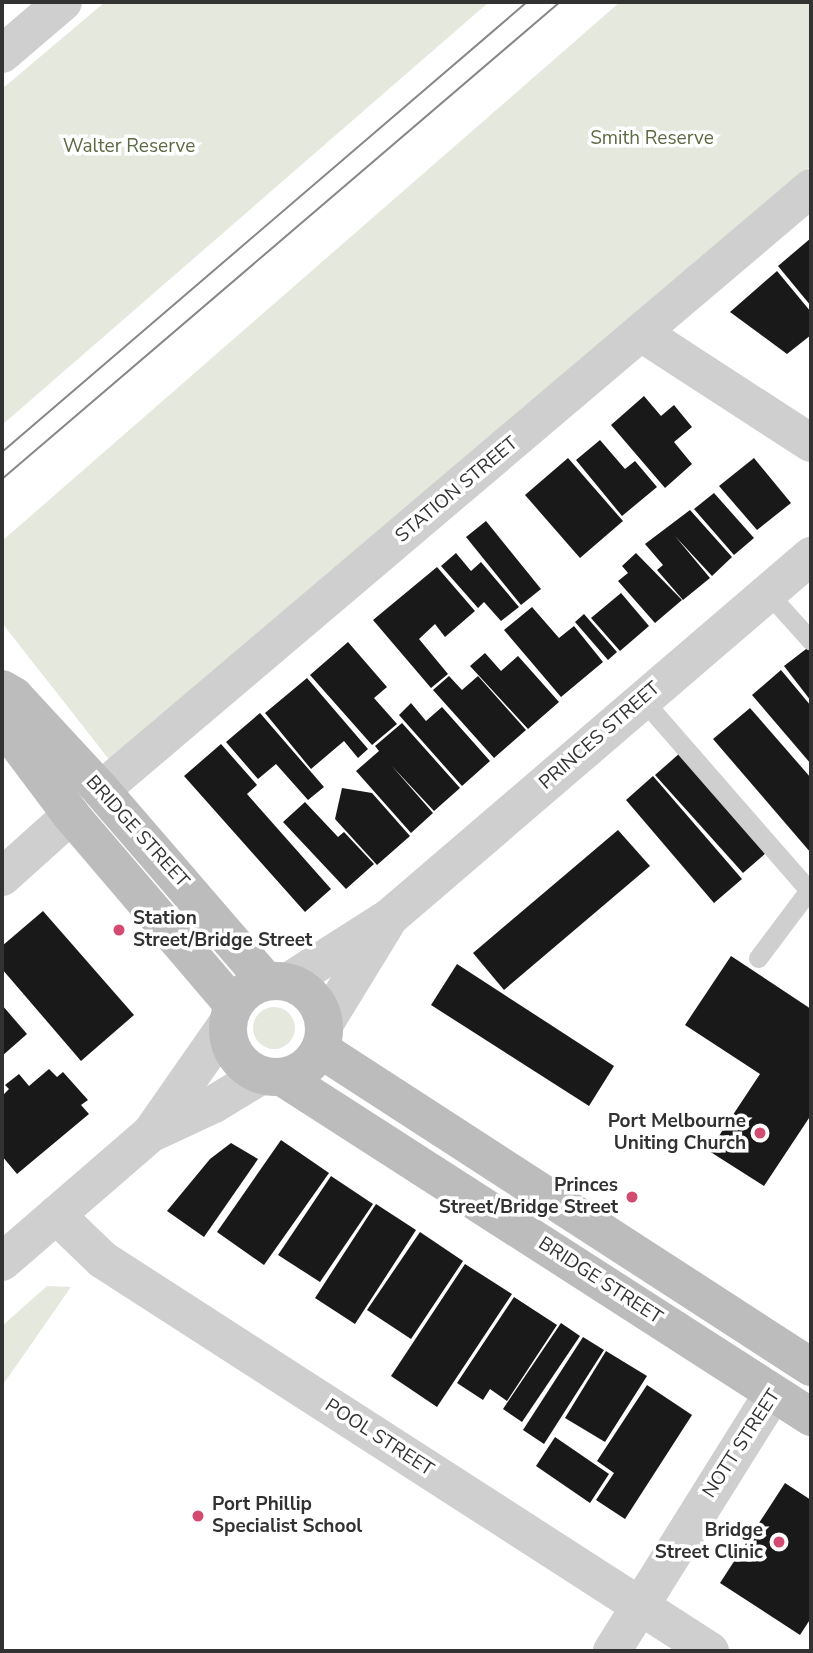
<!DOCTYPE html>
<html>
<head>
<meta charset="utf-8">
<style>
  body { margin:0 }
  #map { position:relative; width:813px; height:1653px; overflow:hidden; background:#fff; font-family:"Nunito Sans",sans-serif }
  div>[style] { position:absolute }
  .green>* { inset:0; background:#e4e8dd }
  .round { border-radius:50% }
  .building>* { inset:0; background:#191919 }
  .lane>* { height:19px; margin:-9.5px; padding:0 9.5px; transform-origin:9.5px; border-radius:9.5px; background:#cfcfcf }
  .street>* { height:38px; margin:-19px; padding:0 19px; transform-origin:19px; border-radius:19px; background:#cfcfcf }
  .secondary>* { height:38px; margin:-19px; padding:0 19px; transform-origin:19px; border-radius:19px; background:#bcbcbc }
  .secondary>.ring { margin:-19px; padding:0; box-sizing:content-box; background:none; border:38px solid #bcbcbc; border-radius:50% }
  .tram>* { height:2px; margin:-1px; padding:0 1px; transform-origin:1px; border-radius:1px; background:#878787 }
  .dots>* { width:19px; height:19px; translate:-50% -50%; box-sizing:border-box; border:4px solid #fff; border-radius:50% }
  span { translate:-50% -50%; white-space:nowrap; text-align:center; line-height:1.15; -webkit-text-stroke:7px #fff; paint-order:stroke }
  .park-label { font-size:19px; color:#5d6a44 }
  .street-label { font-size:19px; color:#323232 }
  .poi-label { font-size:19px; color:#323232; font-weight:700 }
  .left { translate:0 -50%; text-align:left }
  .right { translate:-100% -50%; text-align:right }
  .frame { position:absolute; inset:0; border:4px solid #323232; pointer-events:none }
</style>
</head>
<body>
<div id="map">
  <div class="green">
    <i style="clip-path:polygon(105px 2px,489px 2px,2px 425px,2px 89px)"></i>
    <i style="clip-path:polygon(620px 2px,811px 2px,811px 166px,115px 767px,2px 623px,2px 541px)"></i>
    <i class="round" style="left:253px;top:1007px;width:42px;height:42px"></i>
    <i style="clip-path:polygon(47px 1286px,71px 1287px,2px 1386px,2px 1326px)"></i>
  </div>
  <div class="building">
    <i style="clip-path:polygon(811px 238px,811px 306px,778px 266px)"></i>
    <i style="clip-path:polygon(777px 271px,811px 312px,811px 335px,787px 354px,730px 312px)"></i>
    <i style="clip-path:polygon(644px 396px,661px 416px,674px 405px,692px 427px,674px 442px,692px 464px,665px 488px,611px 425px)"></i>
    <i style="clip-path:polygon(600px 440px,625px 469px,635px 461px,657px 487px,622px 516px,576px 460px)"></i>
    <i style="clip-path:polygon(568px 458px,623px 521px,580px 558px,525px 495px)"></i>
    <i style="clip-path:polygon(754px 458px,791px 503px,757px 530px,719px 486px)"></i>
    <i style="clip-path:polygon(714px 493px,754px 538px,734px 555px,694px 509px)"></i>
    <i style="clip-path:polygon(690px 510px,732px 557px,712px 576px,675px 536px,710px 578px,683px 600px,657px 570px,663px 565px,645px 544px)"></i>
    <i style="clip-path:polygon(486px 521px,541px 589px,521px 605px,466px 537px)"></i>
    <i style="clip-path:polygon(456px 553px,471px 571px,481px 562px,519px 607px,501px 621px,484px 602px,478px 608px,441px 566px)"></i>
    <i style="clip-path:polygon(636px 553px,682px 600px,655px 623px,618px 581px,628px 573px,622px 566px)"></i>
    <i style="clip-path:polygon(437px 567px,475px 611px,445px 637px,435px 624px,419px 639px,448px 674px,431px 688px,373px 620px)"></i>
    <i style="clip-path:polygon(621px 593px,649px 626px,620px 651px,591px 618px)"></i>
    <i style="clip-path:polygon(532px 607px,559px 638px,574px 626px,603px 662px,561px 697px,504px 630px)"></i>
    <i style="clip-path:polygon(584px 614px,617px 652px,608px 660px,575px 622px)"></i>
    <i style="clip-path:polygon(348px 642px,387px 687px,374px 698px,397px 724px,372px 745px,310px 675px)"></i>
    <i style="clip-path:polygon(810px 646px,811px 648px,811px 701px,784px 666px)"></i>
    <i style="clip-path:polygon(485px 653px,501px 671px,518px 656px,559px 702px,528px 729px,470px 666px)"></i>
    <i style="clip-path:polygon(781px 670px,811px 706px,811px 764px,752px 695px)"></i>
    <i style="clip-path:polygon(449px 676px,462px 690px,478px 676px,526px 730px,494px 758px,433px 690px)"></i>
    <i style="clip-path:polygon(307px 678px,368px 749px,358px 758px,344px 741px,311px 769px,265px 713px)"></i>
    <i style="clip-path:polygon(411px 703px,426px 721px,442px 707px,490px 761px,462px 786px,399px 715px)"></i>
    <i style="clip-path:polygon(750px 708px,811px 778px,811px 853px,713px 739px)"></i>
    <i style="clip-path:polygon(260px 713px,324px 787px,308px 800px,276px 764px,258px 779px,226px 742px)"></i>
    <i style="clip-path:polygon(402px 723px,460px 788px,434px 811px,391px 765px,433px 813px,411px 833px,356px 771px,379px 751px,375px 746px)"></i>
    <i style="clip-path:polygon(221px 744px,257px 785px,247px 794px,331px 889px,305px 912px,184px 776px)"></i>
    <i style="clip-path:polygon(680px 753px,767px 852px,743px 873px,655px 775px)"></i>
    <i style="clip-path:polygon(653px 776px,742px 879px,714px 903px,626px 800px)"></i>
    <i style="clip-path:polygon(342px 788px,372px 793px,410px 836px,377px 865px,335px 819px)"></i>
    <i style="clip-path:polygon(305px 802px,338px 837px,344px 832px,374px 864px,346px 889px,283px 822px)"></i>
    <i style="clip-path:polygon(618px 830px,650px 866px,504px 990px,473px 953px)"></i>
    <i style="clip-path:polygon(43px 911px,134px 1015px,81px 1061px,2px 969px,2px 946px)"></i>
    <i style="clip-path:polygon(731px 956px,811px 1009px,811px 1115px,764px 1186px,709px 1151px,760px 1074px,685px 1025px)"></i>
    <i style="clip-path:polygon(457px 964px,614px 1066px,589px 1106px,431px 1005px)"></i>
    <i style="clip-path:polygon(2px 1005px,27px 1034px,2px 1056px)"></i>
    <i style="clip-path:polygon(49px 1069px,57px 1077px,63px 1072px,88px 1100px,81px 1105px,89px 1114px,17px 1174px,2px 1156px,2px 1096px,9px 1089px,5px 1085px,19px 1074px,29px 1086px)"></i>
    <i style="clip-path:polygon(281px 1140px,329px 1173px,264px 1265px,217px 1232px)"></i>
    <i style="clip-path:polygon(231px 1143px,258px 1159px,204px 1237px,167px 1211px,210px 1159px)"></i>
    <i style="clip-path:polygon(331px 1176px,373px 1204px,320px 1282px,278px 1255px)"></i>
    <i style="clip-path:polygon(376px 1204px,416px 1230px,355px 1324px,315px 1298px)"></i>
    <i style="clip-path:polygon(420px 1232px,463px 1261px,411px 1339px,367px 1310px)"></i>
    <i style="clip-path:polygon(465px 1264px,512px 1294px,437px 1407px,391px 1376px)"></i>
    <i style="clip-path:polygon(514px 1297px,557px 1325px,507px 1401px,490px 1389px,483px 1400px,457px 1383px)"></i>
    <i style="clip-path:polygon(561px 1323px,580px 1336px,522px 1422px,503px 1409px)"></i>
    <i style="clip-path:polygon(583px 1337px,604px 1350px,544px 1444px,523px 1430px)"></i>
    <i style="clip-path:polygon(606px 1351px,647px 1376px,605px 1442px,565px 1418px)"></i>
    <i style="clip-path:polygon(647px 1385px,692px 1415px,625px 1519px,596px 1500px,614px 1473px,597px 1461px)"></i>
    <i style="clip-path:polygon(555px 1437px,609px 1474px,590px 1503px,536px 1466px)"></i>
    <i style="clip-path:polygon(785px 1483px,811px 1500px,811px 1618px,800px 1635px,720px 1583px)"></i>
  </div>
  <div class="lane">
    <i style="left:768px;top:593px;width:64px;rotate:48.1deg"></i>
    <i style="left:643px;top:700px;width:252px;rotate:48.9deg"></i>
    <i style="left:809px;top:890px;width:85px;rotate:126.9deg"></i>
  </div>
  <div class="street">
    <i style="left:2px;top:54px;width:80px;rotate:-40.4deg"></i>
    <i style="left:643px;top:334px;width:200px;rotate:33deg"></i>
    <i style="left:101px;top:790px;width:931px;rotate:-40.29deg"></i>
    <i style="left:2px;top:877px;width:93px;rotate:-41.9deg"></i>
    <i style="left:288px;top:982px;width:121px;rotate:-32.5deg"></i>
    <i style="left:390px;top:917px;width:555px;rotate:-40.61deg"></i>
    <i style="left:325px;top:1023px;width:115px;rotate:-58.5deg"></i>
    <i style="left:156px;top:1131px;width:64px;rotate:-25deg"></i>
    <i style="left:214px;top:1104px;width:56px;rotate:-31.1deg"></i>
    <i style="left:56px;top:1215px;width:65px;rotate:43.8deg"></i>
    <i style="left:103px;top:1260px;width:722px;rotate:32.79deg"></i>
    <i style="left:2px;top:1262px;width:197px;rotate:-40.9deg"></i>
    <i style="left:151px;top:1133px;width:133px;rotate:-55.1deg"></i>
    <i style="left:612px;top:1651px;width:304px;rotate:-58deg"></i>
  </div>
  <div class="secondary">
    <i style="left:2px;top:689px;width:14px;rotate:30deg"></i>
    <i style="left:14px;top:696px;width:128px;rotate:47.2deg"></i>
    <i style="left:101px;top:790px;width:252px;rotate:49.2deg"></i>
    <i style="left:2px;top:723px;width:115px;rotate:53.1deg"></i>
    <i style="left:71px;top:815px;width:250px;rotate:49.5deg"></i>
    <i class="ring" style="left:228px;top:981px;width:58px;height:58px"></i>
    <i style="left:320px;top:1049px;width:585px;rotate:32.93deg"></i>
    <i style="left:282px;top:1077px;width:629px;rotate:32.73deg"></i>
  </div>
  <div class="tram">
    <i style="left:2px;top:452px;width:691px;rotate:-40.6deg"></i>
    <i style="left:2px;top:479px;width:734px;rotate:-40.53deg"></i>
  </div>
  <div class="dots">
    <i style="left:119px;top:930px;background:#d34b70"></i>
    <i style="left:760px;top:1133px;background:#d34b70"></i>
    <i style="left:632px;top:1197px;background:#d34b70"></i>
    <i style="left:198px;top:1516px;background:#d34b70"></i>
    <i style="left:779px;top:1542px;background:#d34b70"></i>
  </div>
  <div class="park-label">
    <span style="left:652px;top:139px">Smith Reserve</span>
    <span style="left:129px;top:147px">Walter Reserve</span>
  </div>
  <div class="street-label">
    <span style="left:457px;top:490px;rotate:-40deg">STATION STREET</span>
    <span style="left:600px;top:736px;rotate:-41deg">PRINCES STREET</span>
    <span style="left:137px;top:832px;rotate:48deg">BRIDGE STREET</span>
    <span style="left:600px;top:1281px;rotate:33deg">BRIDGE STREET</span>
    <span style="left:379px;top:1438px;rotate:33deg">POOL STREET</span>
    <span style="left:742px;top:1444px;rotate:-57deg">NOTT STREET</span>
  </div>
  <div class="poi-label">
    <span class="left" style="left:133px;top:930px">Station<br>Street/Bridge Street</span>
    <span class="right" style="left:746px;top:1133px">Port Melbourne<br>Uniting Church</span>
    <span class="right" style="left:618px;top:1197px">Princes<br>Street/Bridge Street</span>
    <span class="left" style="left:212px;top:1516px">Port Phillip<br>Specialist School</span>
    <span class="right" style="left:763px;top:1542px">Bridge<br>Street Clinic</span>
  </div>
  <div class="frame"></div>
</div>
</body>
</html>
